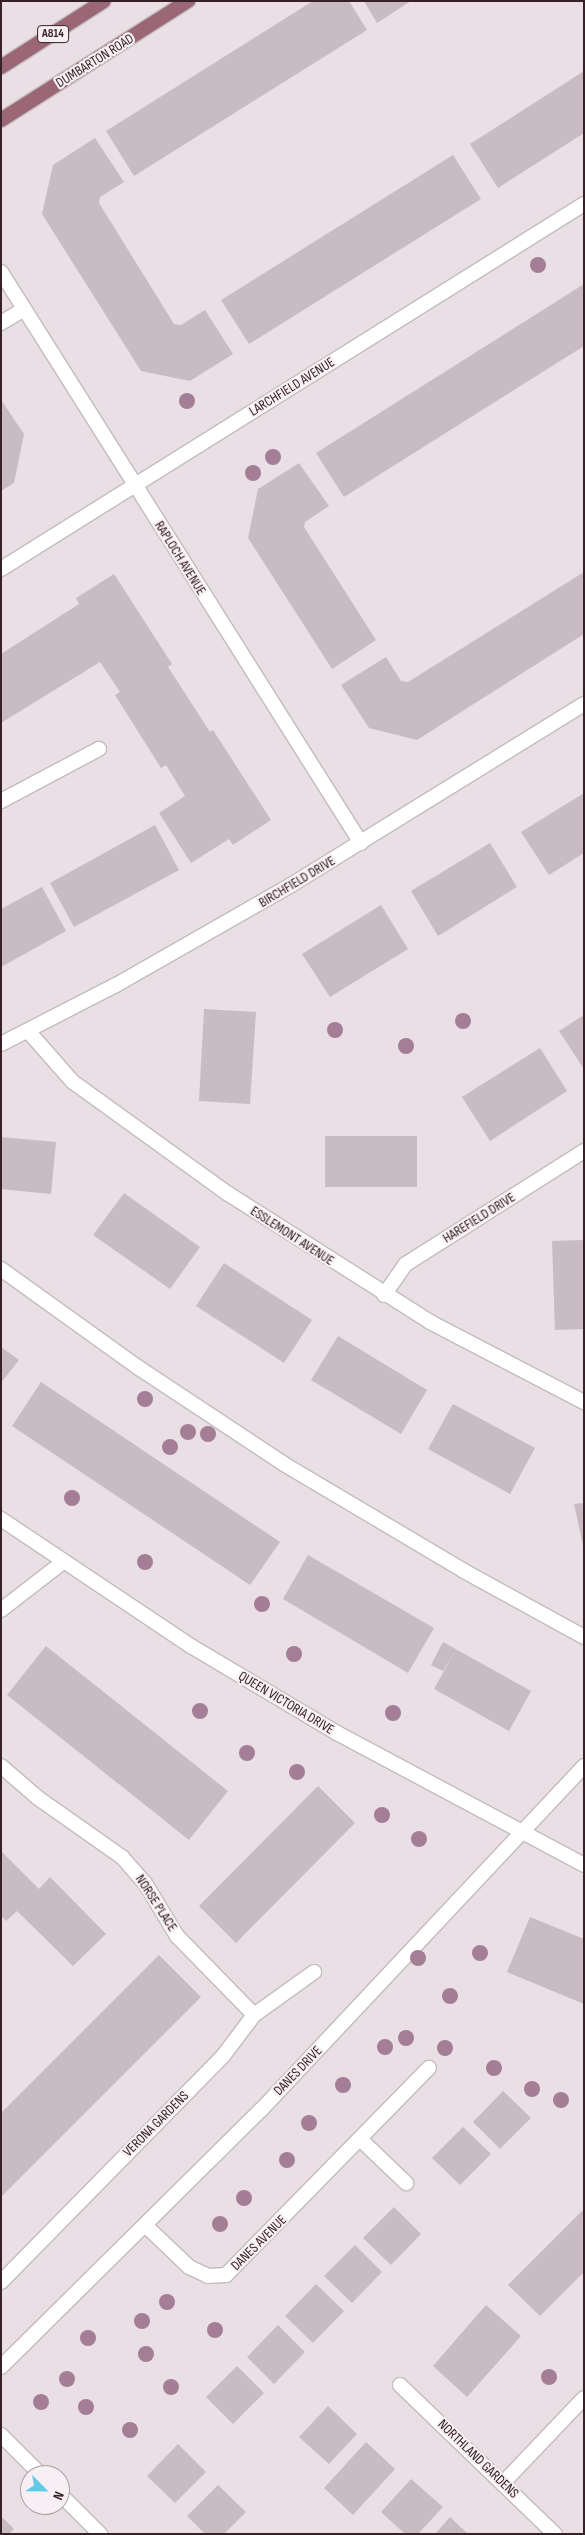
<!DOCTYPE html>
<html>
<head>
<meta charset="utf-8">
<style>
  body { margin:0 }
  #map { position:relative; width:585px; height:2535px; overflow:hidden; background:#e9dfe4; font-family:"Sofia Sans Condensed",sans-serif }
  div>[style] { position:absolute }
  .building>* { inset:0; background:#c9bbc2 }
  .roads { filter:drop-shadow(1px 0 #c3bcbe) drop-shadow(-1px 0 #c3bcbe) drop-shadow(0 1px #c3bcbe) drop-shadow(0 -1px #c3bcbe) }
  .service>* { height:14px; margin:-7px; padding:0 7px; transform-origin:7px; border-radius:7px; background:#fff }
  .minor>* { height:14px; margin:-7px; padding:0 7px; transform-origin:7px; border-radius:7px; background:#fff }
  .tertiary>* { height:14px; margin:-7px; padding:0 7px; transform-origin:7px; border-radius:7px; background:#fff }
  .primary>* { height:14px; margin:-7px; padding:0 7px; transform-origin:7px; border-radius:7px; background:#9b6676 }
  .trees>* { width:16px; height:16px; margin:-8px; border-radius:50%; background:#a47e96 }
  span { translate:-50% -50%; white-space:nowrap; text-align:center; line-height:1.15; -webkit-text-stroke:4.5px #f6eff3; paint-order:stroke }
  .shield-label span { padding:1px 4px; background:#f6eff3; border:1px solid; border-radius:4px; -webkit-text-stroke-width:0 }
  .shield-label { font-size:12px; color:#372128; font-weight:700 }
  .street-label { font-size:14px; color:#372128 }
  .frame { position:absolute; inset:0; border:2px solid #372128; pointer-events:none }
  .north { position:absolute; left:20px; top:2465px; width:50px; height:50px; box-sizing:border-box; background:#f6eff3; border:1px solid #aa9da2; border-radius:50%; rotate:113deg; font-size:14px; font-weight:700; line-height:20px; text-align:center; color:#372128 }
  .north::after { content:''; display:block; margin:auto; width:18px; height:22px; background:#5fcbe7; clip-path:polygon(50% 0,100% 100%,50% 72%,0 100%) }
</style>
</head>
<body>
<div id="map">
  <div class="building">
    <i style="clip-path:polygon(313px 1px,349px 1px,367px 30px,134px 176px,106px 131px)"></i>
    <i style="clip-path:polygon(364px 1px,411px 1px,377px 23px)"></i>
    <i style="clip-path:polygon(584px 71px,584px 133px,498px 188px,470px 144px)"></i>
    <i style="clip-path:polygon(95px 138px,124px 182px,100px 197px,99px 203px,174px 324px,181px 325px,205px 310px,233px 354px,190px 381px,141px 371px,42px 214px,53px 165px)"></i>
    <i style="clip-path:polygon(453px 155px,481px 199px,249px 344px,221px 300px)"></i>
    <i style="clip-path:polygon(584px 284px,584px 346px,344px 497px,316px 453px)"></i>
    <i style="clip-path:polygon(1px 400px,24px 434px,14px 483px,1px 491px)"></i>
    <i style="clip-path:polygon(299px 463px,329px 506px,305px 522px,304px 527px,376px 640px,332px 669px,248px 538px,258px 489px)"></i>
    <i style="clip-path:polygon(584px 572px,584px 634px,417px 740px,369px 728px,341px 685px,386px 657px,401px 681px,408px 682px)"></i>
    <i style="clip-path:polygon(114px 574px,172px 664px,168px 667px,210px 732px,213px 730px,271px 820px,233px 845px,229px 839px,191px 863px,159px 813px,185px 796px,166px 765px,161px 768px,115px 695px,120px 692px,100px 662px,1px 723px,1px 654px,79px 604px,76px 598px)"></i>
    <i style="clip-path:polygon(584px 793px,584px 853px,549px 875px,521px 832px)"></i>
    <i style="clip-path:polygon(155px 825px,179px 870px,74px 927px,50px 883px)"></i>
    <i style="clip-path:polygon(490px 843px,517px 887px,438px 936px,411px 891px)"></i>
    <i style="clip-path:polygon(42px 887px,66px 931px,1px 967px,1px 909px)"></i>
    <i style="clip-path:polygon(381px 905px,408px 949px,330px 997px,302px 954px)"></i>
    <i style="clip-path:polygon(204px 1009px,256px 1012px,250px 1104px,199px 1101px)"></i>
    <i style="clip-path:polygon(584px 1015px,584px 1069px,559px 1031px)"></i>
    <i style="clip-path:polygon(540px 1048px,567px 1091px,490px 1141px,462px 1097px)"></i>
    <i style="clip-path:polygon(325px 1136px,417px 1136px,417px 1187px,325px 1187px)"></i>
    <i style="clip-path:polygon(1px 1137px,56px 1142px,51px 1194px,1px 1189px)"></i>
    <i style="clip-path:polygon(124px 1193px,200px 1247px,170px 1289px,93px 1235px)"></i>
    <i style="clip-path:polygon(584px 1240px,584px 1329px,555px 1330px,552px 1241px)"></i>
    <i style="clip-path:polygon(224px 1263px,312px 1320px,284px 1363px,196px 1306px)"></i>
    <i style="clip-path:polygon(338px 1336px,427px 1390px,401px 1434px,311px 1380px)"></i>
    <i style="clip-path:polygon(1px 1347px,19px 1360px,1px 1383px)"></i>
    <i style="clip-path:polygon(41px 1382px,280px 1542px,250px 1585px,12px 1426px)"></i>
    <i style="clip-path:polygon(453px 1404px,535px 1448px,510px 1494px,428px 1449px)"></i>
    <i style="clip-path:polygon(584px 1503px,584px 1545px,583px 1545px,574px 1504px)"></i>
    <i style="clip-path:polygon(308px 1555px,434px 1628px,408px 1673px,283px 1599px)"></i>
    <i style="clip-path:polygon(443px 1642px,531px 1691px,509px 1731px,434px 1689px,455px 1651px,443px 1671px,431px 1665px)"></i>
    <i style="clip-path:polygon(46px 1646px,228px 1791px,189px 1840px,7px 1695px)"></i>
    <i style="clip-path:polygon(318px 1786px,355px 1823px,236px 1943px,199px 1906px)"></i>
    <i style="clip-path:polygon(1px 1851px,39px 1889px,50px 1877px,106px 1934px,73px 1966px,17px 1911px,6px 1921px,1px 1916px)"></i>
    <i style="clip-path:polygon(530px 1917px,584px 1939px,584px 2004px,507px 1972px)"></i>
    <i style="clip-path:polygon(159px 1955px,201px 1997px,1px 2197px,1px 2113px)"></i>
    <i style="clip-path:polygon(503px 2091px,531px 2118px,500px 2149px,473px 2122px)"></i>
    <i style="clip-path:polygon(463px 2127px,491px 2154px,460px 2185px,432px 2158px)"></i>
    <i style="clip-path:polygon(394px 2207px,421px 2234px,391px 2265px,363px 2238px)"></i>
    <i style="clip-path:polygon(584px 2209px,584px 2272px,540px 2316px,508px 2285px)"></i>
    <i style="clip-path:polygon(355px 2245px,382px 2272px,352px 2303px,324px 2276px)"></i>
    <i style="clip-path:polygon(316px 2284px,344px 2311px,313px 2343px,285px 2316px)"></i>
    <i style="clip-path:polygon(486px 2305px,521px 2336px,467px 2397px,433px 2366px)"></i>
    <i style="clip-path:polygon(278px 2325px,305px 2352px,274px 2384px,247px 2357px)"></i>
    <i style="clip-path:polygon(237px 2366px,264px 2393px,233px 2424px,206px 2397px)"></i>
    <i style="clip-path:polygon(328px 2406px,357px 2434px,329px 2464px,299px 2437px)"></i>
    <i style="clip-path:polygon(366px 2442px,395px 2469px,353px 2515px,324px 2488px)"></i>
    <i style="clip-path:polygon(178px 2444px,206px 2472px,175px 2503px,147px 2476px)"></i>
    <i style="clip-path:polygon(411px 2479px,443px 2507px,418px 2534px,405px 2534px,381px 2512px)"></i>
    <i style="clip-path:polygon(218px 2485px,246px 2512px,224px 2534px,205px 2534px,187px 2516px)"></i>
    <i style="clip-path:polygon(1px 2516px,14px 2529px,9px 2534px,1px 2534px)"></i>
    <i style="clip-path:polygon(450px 2517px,468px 2534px,435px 2534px)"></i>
  </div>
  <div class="roads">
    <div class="service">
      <i style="left:1px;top:323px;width:27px;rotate:-31deg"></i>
      <i style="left:1px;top:801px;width:111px;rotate:-28deg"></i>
      <i style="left:1px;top:1269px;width:170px;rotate:35.7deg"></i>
      <i style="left:139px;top:1368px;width:174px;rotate:33.5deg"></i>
      <i style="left:284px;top:1464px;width:209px;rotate:30.7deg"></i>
      <i style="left:464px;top:1571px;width:137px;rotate:28.8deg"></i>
      <i style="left:503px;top:2483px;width:117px;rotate:-46.4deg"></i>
    </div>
    <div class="minor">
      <i style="left:1px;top:272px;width:675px;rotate:57.77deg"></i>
      <i style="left:1px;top:569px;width:688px;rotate:-32.05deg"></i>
      <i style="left:28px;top:1031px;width:68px;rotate:48.6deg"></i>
      <i style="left:73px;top:1082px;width:190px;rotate:35.8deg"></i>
      <i style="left:227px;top:1193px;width:241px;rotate:32.4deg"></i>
      <i style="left:430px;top:1322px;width:174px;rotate:27.5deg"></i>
      <i style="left:1px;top:1044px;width:129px;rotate:-27.2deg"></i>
      <i style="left:116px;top:985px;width:202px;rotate:-29.7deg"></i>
      <i style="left:291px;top:885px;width:344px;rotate:-31.7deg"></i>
      <i style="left:384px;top:1295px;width:38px;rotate:-55deg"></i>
      <i style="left:406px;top:1264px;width:211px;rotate:-32.4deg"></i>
      <i style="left:1px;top:1610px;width:78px;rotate:-37.7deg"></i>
      <i style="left:1px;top:1766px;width:49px;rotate:40.9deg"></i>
      <i style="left:38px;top:1798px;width:103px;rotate:35.1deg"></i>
      <i style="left:122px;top:1857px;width:35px;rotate:49deg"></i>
      <i style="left:145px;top:1883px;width:62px;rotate:58.9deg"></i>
      <i style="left:177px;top:1936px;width:110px;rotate:45.7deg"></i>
      <i style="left:360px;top:2139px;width:64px;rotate:43.7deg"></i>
      <i style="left:146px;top:2226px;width:59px;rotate:43.6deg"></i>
      <i style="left:189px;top:2267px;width:21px;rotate:25deg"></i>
      <i style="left:208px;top:2276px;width:18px;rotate:-3deg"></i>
      <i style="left:226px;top:2275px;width:290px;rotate:-45.6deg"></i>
      <i style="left:1px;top:2282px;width:317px;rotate:-45.5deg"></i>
      <i style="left:223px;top:2056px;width:51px;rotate:-52.9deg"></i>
      <i style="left:254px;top:2015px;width:74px;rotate:-35.6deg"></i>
      <i style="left:400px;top:2385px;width:215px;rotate:43.9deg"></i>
      <i style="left:1px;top:2435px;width:57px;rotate:45deg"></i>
      <i style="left:60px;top:2494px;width:57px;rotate:45deg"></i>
    </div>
    <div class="tertiary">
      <i style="left:1px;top:1519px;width:229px;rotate:33.8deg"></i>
      <i style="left:191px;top:1646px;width:170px;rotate:30.8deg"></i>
      <i style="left:337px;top:1733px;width:280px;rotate:28.1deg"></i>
      <i style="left:1px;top:2367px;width:366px;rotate:-44.7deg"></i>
      <i style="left:261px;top:2110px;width:472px;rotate:-46.8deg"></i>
    </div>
    <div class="primary">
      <i style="left:1px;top:67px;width:122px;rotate:-32.7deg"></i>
      <i style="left:1px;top:120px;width:222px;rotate:-32.5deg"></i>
    </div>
  </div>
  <div class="trees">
    <i style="left:538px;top:265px"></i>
    <i style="left:187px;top:401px"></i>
    <i style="left:273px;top:457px"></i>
    <i style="left:253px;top:473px"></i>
    <i style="left:463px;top:1021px"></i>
    <i style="left:335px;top:1030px"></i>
    <i style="left:406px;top:1046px"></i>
    <i style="left:145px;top:1399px"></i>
    <i style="left:188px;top:1432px"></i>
    <i style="left:208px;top:1434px"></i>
    <i style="left:170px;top:1447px"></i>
    <i style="left:72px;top:1498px"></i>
    <i style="left:145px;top:1562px"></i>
    <i style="left:262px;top:1604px"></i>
    <i style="left:294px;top:1654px"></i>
    <i style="left:200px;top:1711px"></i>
    <i style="left:393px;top:1713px"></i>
    <i style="left:247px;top:1753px"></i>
    <i style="left:297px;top:1772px"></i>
    <i style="left:382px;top:1815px"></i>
    <i style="left:419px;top:1839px"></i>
    <i style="left:480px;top:1953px"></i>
    <i style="left:418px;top:1958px"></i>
    <i style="left:450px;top:1996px"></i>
    <i style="left:406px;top:2038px"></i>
    <i style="left:385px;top:2047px"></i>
    <i style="left:445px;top:2048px"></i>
    <i style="left:494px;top:2068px"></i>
    <i style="left:343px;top:2085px"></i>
    <i style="left:532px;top:2089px"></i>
    <i style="left:561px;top:2100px"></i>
    <i style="left:309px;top:2123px"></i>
    <i style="left:287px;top:2160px"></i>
    <i style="left:244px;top:2198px"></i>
    <i style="left:220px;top:2224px"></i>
    <i style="left:167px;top:2302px"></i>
    <i style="left:142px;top:2321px"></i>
    <i style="left:215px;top:2330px"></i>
    <i style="left:88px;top:2338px"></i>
    <i style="left:146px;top:2354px"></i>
    <i style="left:549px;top:2377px"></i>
    <i style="left:67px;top:2379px"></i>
    <i style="left:171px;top:2387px"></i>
    <i style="left:41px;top:2402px"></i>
    <i style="left:86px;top:2407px"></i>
    <i style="left:130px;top:2430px"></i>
  </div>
  <div class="shield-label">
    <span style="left:53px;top:34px">A814</span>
  </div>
  <div class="street-label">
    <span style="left:95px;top:61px;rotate:-32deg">DUMBARTON ROAD</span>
    <span style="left:292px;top:387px;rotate:-32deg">LARCHFIELD AVENUE</span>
    <span style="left:180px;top:558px;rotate:58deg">RAPLOCH AVENUE</span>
    <span style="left:297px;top:882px;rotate:-31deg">BIRCHFIELD DRIVE</span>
    <span style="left:479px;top:1218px;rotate:-32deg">HAREFIELD DRIVE</span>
    <span style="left:292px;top:1236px;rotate:33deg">ESSLEMONT AVENUE</span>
    <span style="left:286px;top:1703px;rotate:31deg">QUEEN VICTORIA DRIVE</span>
    <span style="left:156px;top:1903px;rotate:57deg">NORSE PLACE</span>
    <span style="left:298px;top:2071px;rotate:-46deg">DANES DRIVE</span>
    <span style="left:156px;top:2124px;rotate:-45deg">VERONA GARDENS</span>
    <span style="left:259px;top:2243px;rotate:-45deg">DANES AVENUE</span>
    <span style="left:478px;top:2459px;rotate:44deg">NORTHLAND GARDENS</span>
  </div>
  <div class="frame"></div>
  <div class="north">N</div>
</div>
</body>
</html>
